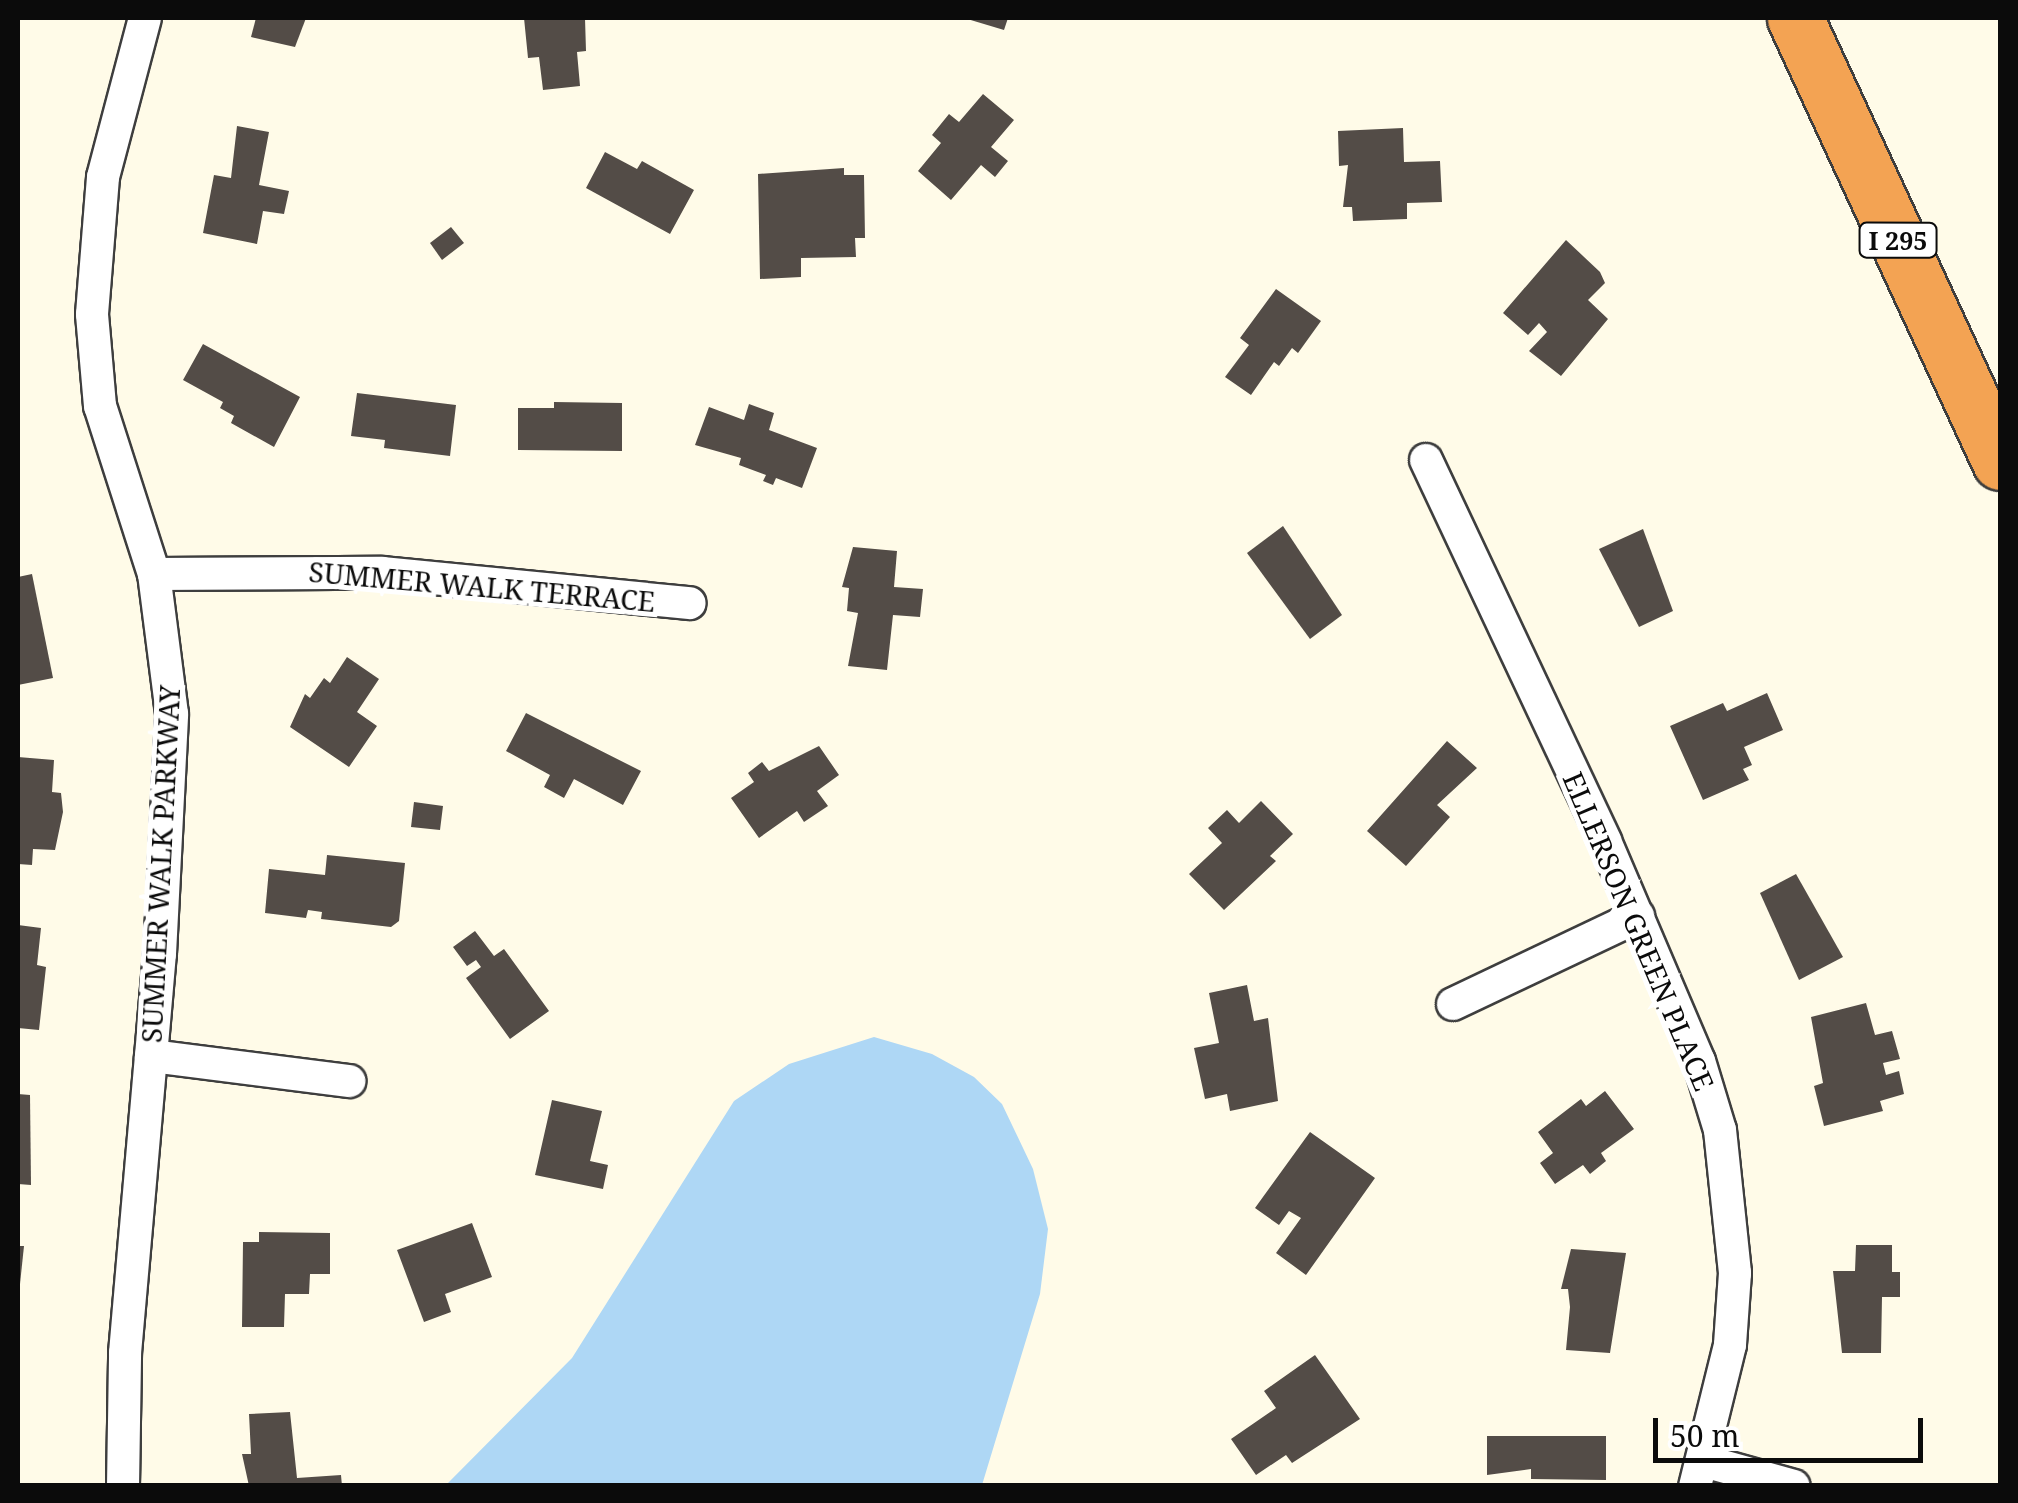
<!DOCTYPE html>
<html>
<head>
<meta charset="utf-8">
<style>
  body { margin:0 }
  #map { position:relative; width:2018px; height:1503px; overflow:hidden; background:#fffbe8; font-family:"Noto Serif",serif }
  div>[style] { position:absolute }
  .water>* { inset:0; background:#aed7f5 }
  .building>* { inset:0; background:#534c47 }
  .roads { filter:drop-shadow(2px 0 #3e3e3e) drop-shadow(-2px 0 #3e3e3e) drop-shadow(0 2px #3e3e3e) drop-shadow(0 -2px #3e3e3e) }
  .street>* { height:32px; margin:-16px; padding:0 16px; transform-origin:16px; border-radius:16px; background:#fff }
  .highway>* { height:55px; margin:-27.5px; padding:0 27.5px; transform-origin:27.5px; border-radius:27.5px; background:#f3a353 }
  span { translate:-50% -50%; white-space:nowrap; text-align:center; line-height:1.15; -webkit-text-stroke:10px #fff; paint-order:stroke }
  .shield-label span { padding:2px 8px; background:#fff; border:2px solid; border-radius:8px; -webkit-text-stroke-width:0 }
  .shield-label { font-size:25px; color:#0b0b0b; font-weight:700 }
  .street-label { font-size:28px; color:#0b0b0b }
  .frame { position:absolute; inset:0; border:20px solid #0b0b0b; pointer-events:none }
  .scale { position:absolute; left:1653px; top:1418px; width:270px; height:45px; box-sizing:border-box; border:5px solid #0b0b0b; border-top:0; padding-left:12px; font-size:30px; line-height:35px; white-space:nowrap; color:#0b0b0b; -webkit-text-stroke:8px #fff; paint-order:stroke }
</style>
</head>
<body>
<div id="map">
  <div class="water">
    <i style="clip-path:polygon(874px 1037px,932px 1054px,974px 1077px,1002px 1104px,1033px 1169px,1048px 1229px,1040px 1294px,982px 1485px,446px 1485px,572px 1358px,734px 1101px,789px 1064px)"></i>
  </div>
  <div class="building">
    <i style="clip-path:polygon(256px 18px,306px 18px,295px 47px,251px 37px)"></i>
    <i style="clip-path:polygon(524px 18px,585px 18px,586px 51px,577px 52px,580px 86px,543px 90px,539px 57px,528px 58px)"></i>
    <i style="clip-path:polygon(964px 18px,1008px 18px,1004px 30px)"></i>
    <i style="clip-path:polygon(983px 94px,1014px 120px,991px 147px,1008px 161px,995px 177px,981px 165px,951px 200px,918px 171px,941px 143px,932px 135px,949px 114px,959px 122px)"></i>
    <i style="clip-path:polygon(237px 126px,269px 132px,259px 185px,289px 191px,284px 214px,263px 211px,257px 244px,203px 233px,214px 175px,231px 178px)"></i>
    <i style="clip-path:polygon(1403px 128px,1404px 162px,1440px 161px,1442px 202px,1407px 203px,1407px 219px,1353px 221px,1352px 207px,1343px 207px,1348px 165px,1339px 166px,1338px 131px)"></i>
    <i style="clip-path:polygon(605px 152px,637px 169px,642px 161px,694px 190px,670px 234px,586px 188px)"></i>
    <i style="clip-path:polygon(844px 168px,844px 175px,864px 175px,865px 238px,855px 238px,856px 257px,801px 258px,801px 277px,760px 279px,758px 174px)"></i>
    <i style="clip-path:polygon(451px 227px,464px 243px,442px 260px,430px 243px)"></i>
    <i style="clip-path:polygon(1566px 240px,1600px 272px,1605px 283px,1588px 300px,1608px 319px,1561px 376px,1529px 351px,1547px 332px,1539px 323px,1528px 335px,1503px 313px)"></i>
    <i style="clip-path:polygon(1276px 289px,1321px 321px,1298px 353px,1292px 348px,1279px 366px,1274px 362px,1251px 395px,1225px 377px,1249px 345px,1240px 338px)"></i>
    <i style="clip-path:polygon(203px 344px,300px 397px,274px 447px,231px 423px,234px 416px,220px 408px,223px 402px,183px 380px)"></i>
    <i style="clip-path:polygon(357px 393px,456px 405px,450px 456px,384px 448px,385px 440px,351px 436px)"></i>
    <i style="clip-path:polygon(554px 402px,622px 403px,622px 451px,518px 450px,518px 408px,554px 408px)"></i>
    <i style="clip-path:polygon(749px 404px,774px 413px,769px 430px,817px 448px,802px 488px,776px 478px,773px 485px,763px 481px,766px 475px,739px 465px,741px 458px,695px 445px,709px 407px,744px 420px)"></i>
    <i style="clip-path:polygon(1283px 526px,1342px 615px,1310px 639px,1247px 553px)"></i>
    <i style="clip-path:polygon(1643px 529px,1673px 611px,1639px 627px,1599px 549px)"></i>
    <i style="clip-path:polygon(853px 547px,897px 551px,894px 587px,923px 589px,920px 617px,893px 615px,887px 670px,848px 666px,858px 613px,847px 611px,849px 588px,842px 587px)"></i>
    <i style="clip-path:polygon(32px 574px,53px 678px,18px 685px,18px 577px)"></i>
    <i style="clip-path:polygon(347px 657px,379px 679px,357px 712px,377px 726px,349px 767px,290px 727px,305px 694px,310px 698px,324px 678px,330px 683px)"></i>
    <i style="clip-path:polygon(1767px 693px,1783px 730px,1744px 747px,1752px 765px,1743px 769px,1749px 780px,1703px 800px,1670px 726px,1723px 703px,1727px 711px)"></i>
    <i style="clip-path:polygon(526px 713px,641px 771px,623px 805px,574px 779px,564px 798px,544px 787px,550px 775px,506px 751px)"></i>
    <i style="clip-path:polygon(1447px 741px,1477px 768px,1437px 805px,1450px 817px,1406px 866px,1367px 831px)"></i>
    <i style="clip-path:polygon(819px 746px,839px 775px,817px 791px,828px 806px,804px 822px,797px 811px,759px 838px,731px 798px,754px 782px,748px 773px,762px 762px,769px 771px)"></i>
    <i style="clip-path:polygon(18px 757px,54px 760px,52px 792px,61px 793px,63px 812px,55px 850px,33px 849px,32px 865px,18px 864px)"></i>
    <i style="clip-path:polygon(1261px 801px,1293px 834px,1270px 856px,1276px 861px,1224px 910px,1189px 874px,1222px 843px,1208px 828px,1227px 810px,1239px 823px)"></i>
    <i style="clip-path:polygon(414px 802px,443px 806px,440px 830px,411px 827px)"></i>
    <i style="clip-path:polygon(327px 855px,405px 863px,399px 921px,391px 927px,321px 919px,322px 912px,308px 910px,306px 918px,265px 913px,269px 869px,325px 875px)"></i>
    <i style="clip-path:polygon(1796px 874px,1843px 957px,1799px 980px,1760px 893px)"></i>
    <i style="clip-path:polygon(18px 925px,41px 928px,37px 965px,46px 967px,39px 1030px,18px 1028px)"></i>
    <i style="clip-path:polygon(475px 931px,494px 956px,504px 949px,549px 1011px,510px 1039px,466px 978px,481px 967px,476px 960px,467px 966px,453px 947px)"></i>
    <i style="clip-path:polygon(1247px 985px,1254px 1021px,1268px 1018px,1278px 1101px,1230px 1111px,1227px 1094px,1205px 1099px,1194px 1048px,1219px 1043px,1209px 993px)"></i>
    <i style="clip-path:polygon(1866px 1003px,1875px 1035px,1892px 1031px,1900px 1059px,1883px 1063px,1886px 1075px,1899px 1071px,1904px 1094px,1880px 1101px,1883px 1111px,1824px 1126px,1814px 1086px,1823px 1083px,1811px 1017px)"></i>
    <i style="clip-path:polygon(1605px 1091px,1634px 1129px,1601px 1153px,1606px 1161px,1590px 1174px,1583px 1165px,1555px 1184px,1540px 1163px,1553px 1153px,1538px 1132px,1581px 1099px,1586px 1106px)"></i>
    <i style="clip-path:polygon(18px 1094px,30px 1095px,31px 1185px,18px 1184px)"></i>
    <i style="clip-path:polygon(552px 1100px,602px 1111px,590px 1161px,608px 1165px,603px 1189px,535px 1175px)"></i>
    <i style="clip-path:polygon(1310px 1132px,1375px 1178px,1306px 1275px,1276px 1253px,1301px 1218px,1289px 1211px,1279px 1225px,1255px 1208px)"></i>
    <i style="clip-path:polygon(472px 1223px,492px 1277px,445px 1294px,451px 1312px,424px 1322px,397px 1250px)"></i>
    <i style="clip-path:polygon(259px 1232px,330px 1233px,330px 1274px,310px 1274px,309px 1294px,285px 1294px,284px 1327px,242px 1327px,243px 1242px,259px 1242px)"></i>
    <i style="clip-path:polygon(1856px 1245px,1892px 1245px,1892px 1272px,1900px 1272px,1900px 1297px,1882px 1297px,1881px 1353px,1842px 1353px,1833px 1271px,1855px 1271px)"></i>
    <i style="clip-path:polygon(18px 1246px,24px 1246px,20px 1284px,18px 1284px)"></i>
    <i style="clip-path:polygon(1571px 1249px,1626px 1253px,1610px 1353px,1566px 1350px,1570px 1307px,1568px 1289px,1561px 1289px)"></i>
    <i style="clip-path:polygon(1315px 1355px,1360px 1419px,1292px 1463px,1286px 1455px,1256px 1475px,1231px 1439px,1276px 1408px,1264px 1391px)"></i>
    <i style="clip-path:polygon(290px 1412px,297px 1478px,341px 1475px,342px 1486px,249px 1486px,242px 1454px,251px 1454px,249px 1414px)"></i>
    <i style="clip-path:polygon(1487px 1436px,1606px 1436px,1606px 1480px,1531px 1479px,1531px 1469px,1487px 1475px)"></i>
  </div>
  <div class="roads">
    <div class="street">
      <i style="left:1426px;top:460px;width:421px;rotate:64.8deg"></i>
      <i style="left:1605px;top:841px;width:239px;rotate:66.9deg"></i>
      <i style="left:1699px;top:1061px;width:72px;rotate:73.1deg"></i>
      <i style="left:1720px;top:1130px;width:144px;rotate:84deg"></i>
      <i style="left:1735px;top:1273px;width:72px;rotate:94deg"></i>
      <i style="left:1730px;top:1345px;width:145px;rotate:103.9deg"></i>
      <i style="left:154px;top:574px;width:228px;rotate:-0.3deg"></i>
      <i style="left:382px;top:573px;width:309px;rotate:5.6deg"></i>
      <i style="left:1453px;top:1004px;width:205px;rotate:-25.4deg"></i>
      <i style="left:151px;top:1056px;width:200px;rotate:7.2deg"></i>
      <i style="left:1704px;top:1461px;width:93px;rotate:15.5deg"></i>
      <i style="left:123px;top:1486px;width:133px;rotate:-89.1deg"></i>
      <i style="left:125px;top:1353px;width:401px;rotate:-85deg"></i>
      <i style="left:160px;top:954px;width:240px;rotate:-87.1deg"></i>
      <i style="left:172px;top:714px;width:141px;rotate:-97.3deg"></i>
      <i style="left:154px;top:574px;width:176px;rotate:-107.8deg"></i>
      <i style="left:100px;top:406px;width:92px;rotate:-95deg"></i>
      <i style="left:92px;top:314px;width:137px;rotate:-85.4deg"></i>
      <i style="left:103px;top:177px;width:164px;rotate:-75.2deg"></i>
    </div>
    <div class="highway">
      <i style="left:1795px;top:18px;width:489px;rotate:65.2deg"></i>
    </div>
  </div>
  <div class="shield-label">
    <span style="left:1898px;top:240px">I 295</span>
  </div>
  <div class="street-label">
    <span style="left:482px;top:586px;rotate:5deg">SUMMER WALK TERRACE</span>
    <span style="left:160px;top:864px;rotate:-87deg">SUMMER WALK PARKWAY</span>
    <span style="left:1639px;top:931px;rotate:67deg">ELLERSON GREEN PLACE</span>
  </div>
  <div class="frame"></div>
  <div class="scale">50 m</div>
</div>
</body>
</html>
